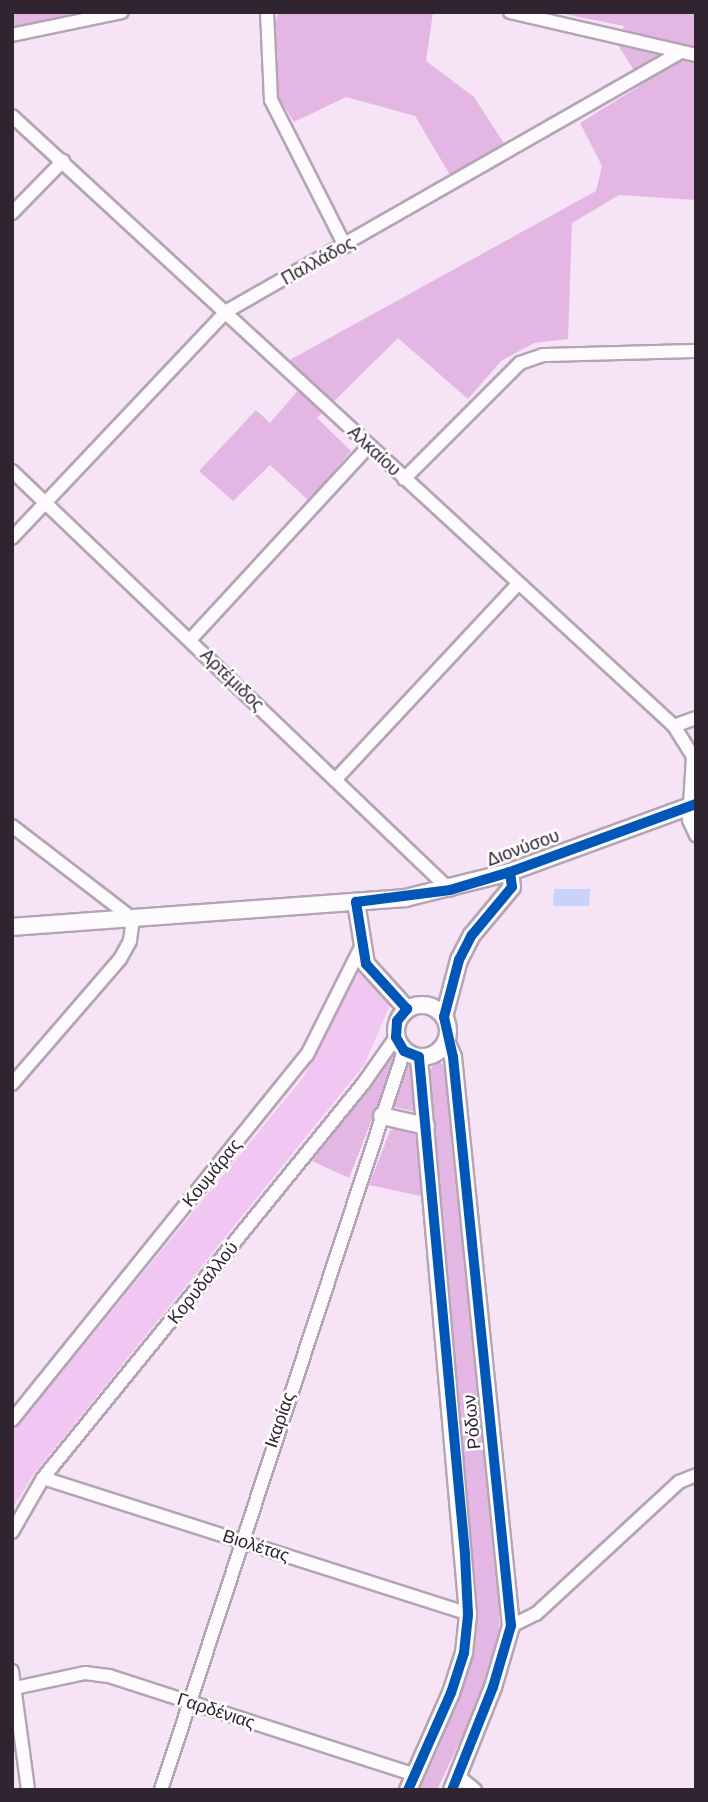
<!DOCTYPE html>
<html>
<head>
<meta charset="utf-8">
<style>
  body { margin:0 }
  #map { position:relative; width:708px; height:1802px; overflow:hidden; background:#f6e4f6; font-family:Arial,sans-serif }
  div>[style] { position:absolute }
  .green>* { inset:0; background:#f2c6f2 }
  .forest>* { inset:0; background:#e4b6e3 }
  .water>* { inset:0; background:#c8d2fa }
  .roads { filter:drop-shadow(2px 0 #b3a5b3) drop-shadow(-2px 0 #b3a5b3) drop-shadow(0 2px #b3a5b3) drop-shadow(0 -2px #b3a5b3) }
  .street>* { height:12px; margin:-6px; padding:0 6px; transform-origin:6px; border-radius:6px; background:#fefbfe }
  .secondary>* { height:16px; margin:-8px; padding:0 8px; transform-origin:8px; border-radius:8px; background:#fefbfe }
  .secondary>.ring { margin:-8px; padding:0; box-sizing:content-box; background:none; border:16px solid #fefbfe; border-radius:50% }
  .cycleway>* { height:10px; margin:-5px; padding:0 5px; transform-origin:5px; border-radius:5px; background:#0057b8 }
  span { translate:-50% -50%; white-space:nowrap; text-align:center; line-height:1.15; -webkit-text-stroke:5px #fff; paint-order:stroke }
  .street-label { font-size:18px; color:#312431 }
  .frame { position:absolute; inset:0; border:14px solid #312431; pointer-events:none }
</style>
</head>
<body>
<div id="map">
  <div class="green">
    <i style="clip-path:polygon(359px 972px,390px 1005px,364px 1065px,34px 1474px,12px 1509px,12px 1433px,302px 1079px)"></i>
  </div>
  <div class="forest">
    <i style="clip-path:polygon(12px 12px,81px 12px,12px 27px)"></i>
    <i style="clip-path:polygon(278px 12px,433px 12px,426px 61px,474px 97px,505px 145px,450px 175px,415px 116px,346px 97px,294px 122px,266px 78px)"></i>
    <i style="clip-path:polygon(554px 12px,696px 12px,696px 200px,619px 195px,572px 223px,568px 339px,534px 343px,501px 361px,468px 399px,398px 338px,317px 418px,351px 451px,309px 501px,270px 465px,233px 501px,199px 471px,256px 410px,270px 423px,305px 382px,286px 362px,596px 191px,602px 166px,580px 123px,643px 84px,619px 47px,624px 26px)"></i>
    <i style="clip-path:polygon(392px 1050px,397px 1055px,349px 1178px,312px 1161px)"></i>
    <i style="clip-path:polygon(438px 1060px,448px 1070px,500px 1583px,499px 1640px,485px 1688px,437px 1790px,419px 1790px,465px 1677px,477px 1616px,428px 1072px)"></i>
    <i style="clip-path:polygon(407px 1065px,413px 1065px,417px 1112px,394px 1107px)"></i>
    <i style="clip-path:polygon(398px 1127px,418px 1136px,425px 1197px,369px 1185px,390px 1131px)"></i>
  </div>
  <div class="water">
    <i style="clip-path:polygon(554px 889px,590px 889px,589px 906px,553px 906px)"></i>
  </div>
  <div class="roads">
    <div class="street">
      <i style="left:267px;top:12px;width:88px;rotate:87.4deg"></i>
      <i style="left:271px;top:100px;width:164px;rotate:63.1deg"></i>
      <i style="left:510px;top:12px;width:191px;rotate:13deg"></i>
      <i style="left:12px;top:35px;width:112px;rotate:-11.8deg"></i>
      <i style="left:12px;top:116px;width:900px;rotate:42.66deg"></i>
      <i style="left:674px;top:726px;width:36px;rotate:58deg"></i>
      <i style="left:693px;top:757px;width:63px;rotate:93.6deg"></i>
      <i style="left:689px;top:820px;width:17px;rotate:65deg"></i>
      <i style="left:12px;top:213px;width:73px;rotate:-45.6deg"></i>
      <i style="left:12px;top:471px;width:606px;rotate:43.73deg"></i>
      <i style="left:404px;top:479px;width:164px;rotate:-45deg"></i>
      <i style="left:520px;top:363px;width:24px;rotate:-19deg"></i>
      <i style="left:543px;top:355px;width:153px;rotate:-1.5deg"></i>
      <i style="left:12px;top:538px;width:313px;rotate:-46.6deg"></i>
      <i style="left:227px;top:311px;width:520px;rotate:-29.72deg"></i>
      <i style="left:190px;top:640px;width:264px;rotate:-47.3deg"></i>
      <i style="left:674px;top:726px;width:23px;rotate:-20deg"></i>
      <i style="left:336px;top:779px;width:267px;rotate:-47deg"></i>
      <i style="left:12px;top:826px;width:153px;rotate:37.5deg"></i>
      <i style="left:133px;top:919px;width:22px;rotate:98deg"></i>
      <i style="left:130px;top:941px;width:21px;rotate:119deg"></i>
      <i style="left:120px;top:959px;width:165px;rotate:130.8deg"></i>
      <i style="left:12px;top:1420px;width:469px;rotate:-51.1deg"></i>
      <i style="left:307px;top:1055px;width:119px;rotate:-63.4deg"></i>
      <i style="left:43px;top:1478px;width:446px;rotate:17.7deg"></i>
      <i style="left:12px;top:1532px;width:62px;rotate:-60.1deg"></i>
      <i style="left:43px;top:1478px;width:508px;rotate:-50.92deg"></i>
      <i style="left:363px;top:1084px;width:57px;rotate:-54.9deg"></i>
      <i style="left:511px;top:1626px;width:28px;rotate:-26deg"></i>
      <i style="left:536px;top:1614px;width:195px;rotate:-42.7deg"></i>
      <i style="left:679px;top:1482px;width:18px;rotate:-22deg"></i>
      <i style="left:12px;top:1671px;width:120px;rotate:82.3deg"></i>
      <i style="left:15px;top:1688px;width:72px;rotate:-12.1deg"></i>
      <i style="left:85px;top:1673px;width:24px;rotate:7deg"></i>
      <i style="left:109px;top:1676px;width:322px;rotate:17.9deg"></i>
      <i style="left:458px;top:1776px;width:22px;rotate:39deg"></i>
      <i style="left:161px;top:1790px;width:778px;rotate:-71.8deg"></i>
    </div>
    <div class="secondary">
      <i style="left:356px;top:902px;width:63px;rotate:80.8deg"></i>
      <i style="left:366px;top:964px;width:61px;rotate:47.7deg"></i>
      <i style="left:12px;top:927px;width:394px;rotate:-4.2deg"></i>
      <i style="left:405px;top:898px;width:108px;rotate:-13.9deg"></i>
      <i style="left:510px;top:872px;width:198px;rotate:-20.1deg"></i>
      <i class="ring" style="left:396px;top:1005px;width:36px;height:36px"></i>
      <i style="left:444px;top:1017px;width:59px;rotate:-75.3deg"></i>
      <i style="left:459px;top:960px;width:28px;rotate:-63deg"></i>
      <i style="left:472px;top:935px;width:62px;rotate:-50.2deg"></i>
      <i style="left:512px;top:887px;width:15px;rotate:-98deg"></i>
      <i style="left:446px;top:1041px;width:17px;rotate:66deg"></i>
      <i style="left:453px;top:1057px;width:572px;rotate:84.18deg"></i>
      <i style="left:511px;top:1626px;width:64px;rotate:106.4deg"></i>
      <i style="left:493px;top:1687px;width:111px;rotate:111.7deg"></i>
      <i style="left:382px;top:1116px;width:45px;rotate:12.8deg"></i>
      <i style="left:408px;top:1790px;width:106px;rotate:-66.1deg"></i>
      <i style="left:451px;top:1693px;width:42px;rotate:-72deg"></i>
      <i style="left:464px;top:1653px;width:39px;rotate:-84deg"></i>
      <i style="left:468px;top:1614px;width:559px;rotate:-95.03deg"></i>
    </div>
  </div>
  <div class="cycleway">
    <i style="left:408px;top:1790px;width:106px;rotate:-66.1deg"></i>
    <i style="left:451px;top:1693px;width:42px;rotate:-72deg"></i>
    <i style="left:464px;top:1653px;width:39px;rotate:-84deg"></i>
    <i style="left:468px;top:1614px;width:60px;rotate:-92.9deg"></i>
    <i style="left:465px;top:1554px;width:499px;rotate:-95.3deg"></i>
    <i style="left:419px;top:1057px;width:16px;rotate:-158deg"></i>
    <i style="left:404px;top:1051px;width:16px;rotate:-120deg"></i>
    <i style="left:396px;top:1037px;width:16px;rotate:-86deg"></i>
    <i style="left:397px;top:1021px;width:16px;rotate:-50deg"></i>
    <i style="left:407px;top:1009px;width:61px;rotate:-132.3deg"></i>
    <i style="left:366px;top:964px;width:63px;rotate:-99.2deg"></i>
    <i style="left:356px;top:902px;width:95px;rotate:-7.3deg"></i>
    <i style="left:450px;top:890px;width:63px;rotate:-16.7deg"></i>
    <i style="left:510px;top:872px;width:198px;rotate:-20.1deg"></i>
    <i style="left:452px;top:1790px;width:111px;rotate:-68.3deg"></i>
    <i style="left:493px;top:1687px;width:64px;rotate:-73.6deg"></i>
    <i style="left:511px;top:1626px;width:572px;rotate:-95.82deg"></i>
    <i style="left:453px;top:1057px;width:41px;rotate:-102.7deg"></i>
    <i style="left:444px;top:1017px;width:59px;rotate:-75.3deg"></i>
    <i style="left:459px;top:960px;width:28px;rotate:-63deg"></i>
    <i style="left:472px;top:935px;width:62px;rotate:-50.2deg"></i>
    <i style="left:512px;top:887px;width:15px;rotate:-98deg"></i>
  </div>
  <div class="street-label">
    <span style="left:318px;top:261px;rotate:-29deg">Παλλάδος</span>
    <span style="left:374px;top:451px;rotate:43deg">Αλκαίου</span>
    <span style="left:232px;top:680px;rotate:44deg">Αρτέμιδος</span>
    <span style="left:523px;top:848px;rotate:-20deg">Διονύσου</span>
    <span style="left:212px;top:1173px;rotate:-51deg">Κουμάρας</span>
    <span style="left:203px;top:1283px;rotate:-51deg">Κορυδαλλού</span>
    <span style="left:280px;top:1420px;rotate:-71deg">Ικαρίας</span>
    <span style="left:472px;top:1422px;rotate:-96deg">Ρόδων</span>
    <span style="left:256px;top:1546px;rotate:18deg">Βιολέτας</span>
    <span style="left:216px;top:1711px;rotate:18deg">Γαρδένιας</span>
  </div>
  <div class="frame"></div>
</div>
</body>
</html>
